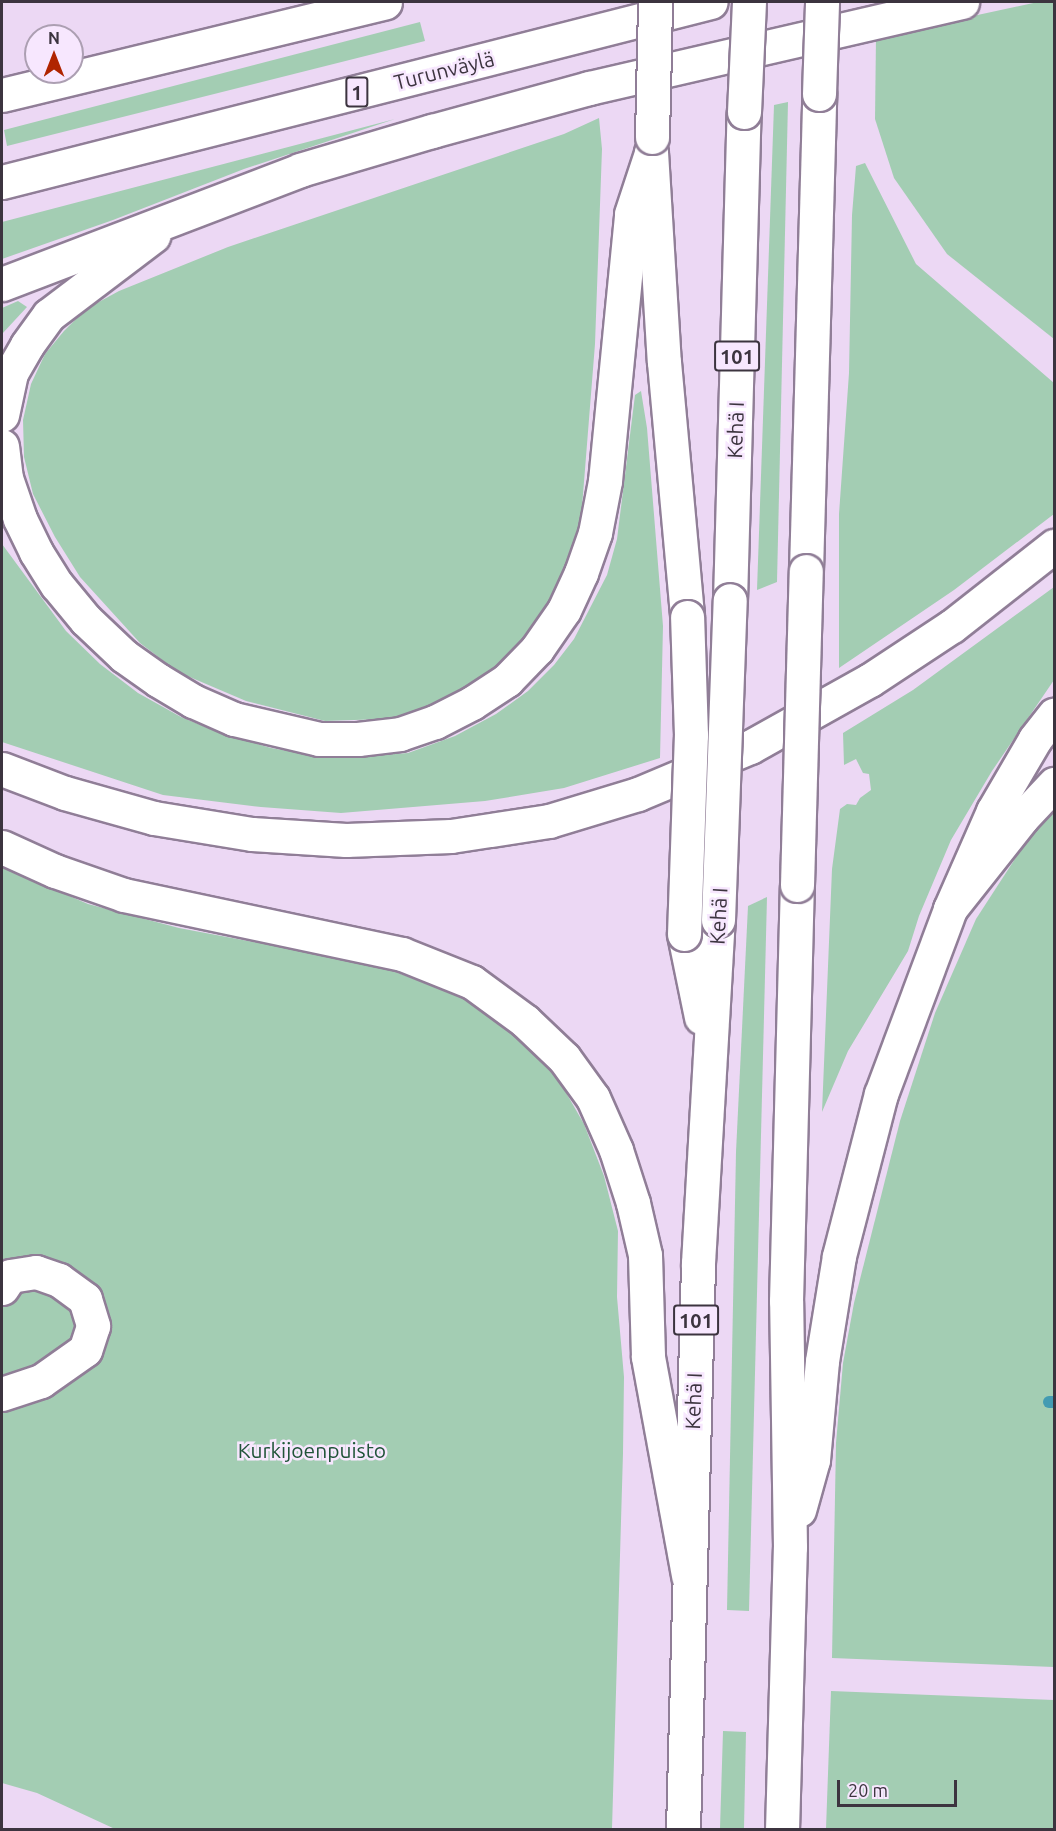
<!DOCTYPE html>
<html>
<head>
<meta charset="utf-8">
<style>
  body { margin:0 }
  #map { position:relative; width:1056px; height:1831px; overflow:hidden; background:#ecd8f4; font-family:Ubuntu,sans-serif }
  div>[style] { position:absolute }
  .green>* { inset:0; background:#a3cdb3 }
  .stream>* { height:12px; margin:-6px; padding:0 6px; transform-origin:6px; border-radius:6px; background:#439bb2 }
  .roads { filter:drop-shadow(2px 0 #907e97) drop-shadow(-2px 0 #907e97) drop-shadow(0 2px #907e97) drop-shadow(0 -2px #907e97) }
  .minor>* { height:33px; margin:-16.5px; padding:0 16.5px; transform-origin:16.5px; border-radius:16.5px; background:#fff }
  .trunk>* { height:33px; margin:-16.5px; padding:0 16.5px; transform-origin:16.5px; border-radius:16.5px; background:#fff }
  .motorway>* { height:33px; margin:-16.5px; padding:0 16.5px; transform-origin:16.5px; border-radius:16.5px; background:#fff }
  .bridges { filter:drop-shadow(2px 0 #907e97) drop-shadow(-2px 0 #907e97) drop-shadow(0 2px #907e97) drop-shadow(0 -2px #907e97) }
  .trunk-bridge>* { height:33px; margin:-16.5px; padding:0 16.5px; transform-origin:16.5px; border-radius:16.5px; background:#fff }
  span { translate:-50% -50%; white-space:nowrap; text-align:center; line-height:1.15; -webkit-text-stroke:5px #f7e7fe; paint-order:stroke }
  .shield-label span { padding:2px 4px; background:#f7e7fe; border:2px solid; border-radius:4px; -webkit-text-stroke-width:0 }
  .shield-label { font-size:20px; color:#3c343f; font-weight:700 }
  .street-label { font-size:21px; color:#3c343f }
  .park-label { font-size:21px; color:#205439 }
  .frame { position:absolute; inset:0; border:3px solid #3c343f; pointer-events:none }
  .north { position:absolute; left:24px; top:24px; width:60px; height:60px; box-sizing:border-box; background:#f7e7fe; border:2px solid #ac9fb2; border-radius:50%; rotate:0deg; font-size:16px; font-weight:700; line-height:24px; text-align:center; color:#3c343f }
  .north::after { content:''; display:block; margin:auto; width:21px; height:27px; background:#b02400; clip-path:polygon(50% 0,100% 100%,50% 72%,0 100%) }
  .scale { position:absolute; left:837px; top:1780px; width:120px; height:27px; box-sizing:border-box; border:3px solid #3c343f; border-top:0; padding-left:8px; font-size:18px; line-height:21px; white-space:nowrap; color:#3c343f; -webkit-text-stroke:4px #f7e7fe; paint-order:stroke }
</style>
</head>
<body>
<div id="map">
  <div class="green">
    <i style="clip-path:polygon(1038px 2px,1054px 2px,1054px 339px,947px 254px,894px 178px,875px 119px,876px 37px)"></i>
    <i style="clip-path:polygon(420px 22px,425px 41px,7px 146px,4px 130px)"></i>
    <i style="clip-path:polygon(788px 102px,777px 582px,757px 590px,774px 105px)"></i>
    <i style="clip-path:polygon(599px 118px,602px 149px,595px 344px,580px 532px,561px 585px,513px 656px,472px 690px,413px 718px,325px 721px,246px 701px,178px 672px,140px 643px,80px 577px,55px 537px,33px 494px,24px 457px,23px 420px,31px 384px,45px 354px,64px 331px,86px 309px,119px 291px,228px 247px,564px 134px)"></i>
    <i style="clip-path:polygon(395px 119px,244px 169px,113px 220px,2px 259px,2px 222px)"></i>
    <i style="clip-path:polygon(865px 163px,916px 264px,1054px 383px,1054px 514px,954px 590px,839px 668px,839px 514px,849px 373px,852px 215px,856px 166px)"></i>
    <i style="clip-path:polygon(18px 301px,27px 307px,2px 334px,2px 308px)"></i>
    <i style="clip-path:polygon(641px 391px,647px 428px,663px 626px,660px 758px,564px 788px,485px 801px,341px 813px,261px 807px,163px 795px,2px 742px,2px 544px,66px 631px,100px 664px,138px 693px,181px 717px,220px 733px,271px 748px,321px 757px,368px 756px,408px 753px,455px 736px,496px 714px,528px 691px,554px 665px,574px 639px,607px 575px,617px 539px,635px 395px)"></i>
    <i style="clip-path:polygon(1054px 587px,1054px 680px,992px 771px,951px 840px,919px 916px,908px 951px,848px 1051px,822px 1112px,832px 869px,840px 809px,847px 804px,856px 805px,860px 798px,871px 790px,869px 774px,863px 773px,856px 759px,844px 765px,843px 733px,913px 690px)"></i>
    <i style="clip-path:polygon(1054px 808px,1054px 1667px,832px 1658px,836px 1443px,843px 1363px,854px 1303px,900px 1121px,935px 1013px,976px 919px,1022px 848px)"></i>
    <i style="clip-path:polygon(2px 867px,88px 904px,179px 928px,377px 965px,459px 996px,517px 1033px,557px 1077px,584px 1124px,604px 1176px,618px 1231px,617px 1297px,624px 1377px,623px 1453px,612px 1829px,115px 1829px,37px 1793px,2px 1783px)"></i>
    <i style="clip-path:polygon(767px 897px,749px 1611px,727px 1610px,736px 1152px,748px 906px)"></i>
    <i style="clip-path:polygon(831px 1691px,1054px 1700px,1054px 1829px,826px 1829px)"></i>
    <i style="clip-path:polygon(723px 1731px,746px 1732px,744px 1829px,720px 1829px)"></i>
  </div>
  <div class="stream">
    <i style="left:1049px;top:1402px;width:5px"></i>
  </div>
  <div class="roads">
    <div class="minor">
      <i style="left:2px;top:1288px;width:14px;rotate:-56deg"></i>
      <i style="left:10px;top:1276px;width:26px;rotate:-9deg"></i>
      <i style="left:36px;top:1272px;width:24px;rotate:19deg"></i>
      <i style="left:59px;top:1280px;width:32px;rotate:36deg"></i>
      <i style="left:85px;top:1299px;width:28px;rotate:73deg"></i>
      <i style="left:93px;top:1326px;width:25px;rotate:108deg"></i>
      <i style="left:85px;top:1350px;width:54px;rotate:144.8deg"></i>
      <i style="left:41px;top:1381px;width:41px;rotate:161.6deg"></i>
    </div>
    <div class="trunk">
      <i style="left:651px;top:152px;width:210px;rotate:86.5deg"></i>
      <i style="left:664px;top:362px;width:256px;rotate:84.8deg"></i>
      <i style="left:806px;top:571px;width:477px;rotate:-88.4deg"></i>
      <i style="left:730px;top:600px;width:488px;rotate:-88.4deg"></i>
      <i style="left:684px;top:934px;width:85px;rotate:78.4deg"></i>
      <i style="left:799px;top:1510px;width:52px;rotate:-74.4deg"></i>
      <i style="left:813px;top:1460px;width:99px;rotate:-84.8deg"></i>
      <i style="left:822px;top:1361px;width:106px;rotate:-80.8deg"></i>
      <i style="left:839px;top:1256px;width:167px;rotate:-75.5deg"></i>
      <i style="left:881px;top:1094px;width:197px;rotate:-69.5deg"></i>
      <i style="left:950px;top:909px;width:107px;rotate:-66.3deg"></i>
      <i style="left:993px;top:811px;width:83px;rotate:-59.7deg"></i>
      <i style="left:1035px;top:739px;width:31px;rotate:-52deg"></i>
      <i style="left:683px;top:1830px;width:567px;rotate:-88.48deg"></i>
      <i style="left:698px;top:1263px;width:344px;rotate:-86.7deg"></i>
      <i style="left:782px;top:1830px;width:283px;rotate:-88.4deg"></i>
      <i style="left:790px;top:1547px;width:246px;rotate:-90.9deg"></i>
      <i style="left:786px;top:1301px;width:416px;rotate:-88.5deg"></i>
    </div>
    <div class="motorway">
      <i style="left:2px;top:95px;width:394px;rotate:-13.6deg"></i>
      <i style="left:2px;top:182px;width:731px;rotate:-14.25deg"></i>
      <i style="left:2px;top:284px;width:319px;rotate:-20.9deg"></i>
      <i style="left:300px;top:170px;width:138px;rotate:-16.5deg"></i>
      <i style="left:432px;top:131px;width:163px;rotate:-15.3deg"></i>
      <i style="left:589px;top:88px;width:383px;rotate:-13deg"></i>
      <i style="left:2px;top:415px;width:43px;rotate:-77.9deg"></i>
      <i style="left:11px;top:373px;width:32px;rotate:-60deg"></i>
      <i style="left:27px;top:345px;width:37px;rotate:-54deg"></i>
      <i style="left:49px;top:315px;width:131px;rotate:-37.2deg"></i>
      <i style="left:2px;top:446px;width:32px;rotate:83deg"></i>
      <i style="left:6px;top:478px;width:43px;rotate:71.1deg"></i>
      <i style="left:20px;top:519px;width:37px;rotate:64deg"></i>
      <i style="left:36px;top:552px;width:39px;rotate:58deg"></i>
      <i style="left:57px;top:585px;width:45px;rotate:50.4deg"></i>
      <i style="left:86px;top:620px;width:52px;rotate:43.5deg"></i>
      <i style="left:124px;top:656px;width:42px;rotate:35.2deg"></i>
      <i style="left:158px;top:680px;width:41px;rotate:31deg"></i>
      <i style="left:193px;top:701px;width:45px;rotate:23.7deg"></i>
      <i style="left:234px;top:719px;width:87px;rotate:13.2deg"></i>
      <i style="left:319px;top:739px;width:39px"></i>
      <i style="left:358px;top:739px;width:42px;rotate:-6.8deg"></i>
      <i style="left:400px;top:734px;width:37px;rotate:-19deg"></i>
      <i style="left:435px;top:722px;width:42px;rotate:-27.2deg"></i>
      <i style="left:472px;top:703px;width:42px;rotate:-33.3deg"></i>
      <i style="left:507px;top:680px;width:43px;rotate:-45.9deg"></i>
      <i style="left:537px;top:649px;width:47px;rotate:-55.3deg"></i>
      <i style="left:564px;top:610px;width:41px;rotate:-65.3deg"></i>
      <i style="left:581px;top:573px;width:42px;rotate:-70.7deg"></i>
      <i style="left:595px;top:533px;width:53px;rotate:-79.1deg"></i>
      <i style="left:605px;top:481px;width:268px;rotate:-84.4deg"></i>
      <i style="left:631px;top:214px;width:64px;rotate:-71.8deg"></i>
      <i style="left:2px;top:769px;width:67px;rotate:20.9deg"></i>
      <i style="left:65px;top:793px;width:92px;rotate:15.7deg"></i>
      <i style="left:154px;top:818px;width:99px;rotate:9.3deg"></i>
      <i style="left:252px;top:834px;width:94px;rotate:3.7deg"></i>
      <i style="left:346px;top:840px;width:105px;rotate:-2.2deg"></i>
      <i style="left:451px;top:836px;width:99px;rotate:-8.7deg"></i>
      <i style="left:549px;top:821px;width:93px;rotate:-16.9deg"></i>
      <i style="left:638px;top:794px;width:121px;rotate:-22.8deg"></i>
      <i style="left:750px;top:747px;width:137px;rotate:-29.2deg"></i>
      <i style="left:870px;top:680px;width:98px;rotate:-33.4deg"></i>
      <i style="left:952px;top:626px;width:130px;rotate:-38.1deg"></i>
      <i style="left:2px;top:847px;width:58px;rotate:24.4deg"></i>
      <i style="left:55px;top:871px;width:73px;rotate:19.2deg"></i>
      <i style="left:124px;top:895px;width:284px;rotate:12deg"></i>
      <i style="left:402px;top:954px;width:75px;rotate:21.8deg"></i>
      <i style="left:472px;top:982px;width:66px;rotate:36.3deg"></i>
      <i style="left:525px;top:1021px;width:54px;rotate:43.5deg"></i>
      <i style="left:564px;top:1058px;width:49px;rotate:54.1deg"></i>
      <i style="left:593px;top:1098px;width:57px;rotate:66.1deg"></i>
      <i style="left:616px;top:1150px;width:56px;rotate:72.2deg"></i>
      <i style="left:633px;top:1203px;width:53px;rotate:77deg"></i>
      <i style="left:645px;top:1255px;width:102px;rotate:88.3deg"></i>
      <i style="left:648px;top:1357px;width:223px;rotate:79.6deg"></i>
      <i style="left:950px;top:909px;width:116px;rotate:-51.6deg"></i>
      <i style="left:1022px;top:818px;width:47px;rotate:-46.7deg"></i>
    </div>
  </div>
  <div class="bridges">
    <div class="trunk-bridge">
      <i style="left:819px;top:94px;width:92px;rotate:-88.1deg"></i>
      <i style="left:744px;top:112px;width:110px;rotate:-87.4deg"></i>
      <i style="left:652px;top:137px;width:135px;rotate:-88.7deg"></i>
      <i style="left:797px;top:885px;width:314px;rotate:-88.4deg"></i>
      <i style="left:718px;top:920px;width:320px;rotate:-87.9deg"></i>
      <i style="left:684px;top:934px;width:199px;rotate:-88deg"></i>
      <i style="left:691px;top:735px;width:118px;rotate:-91.9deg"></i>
    </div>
  </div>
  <div class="shield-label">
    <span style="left:357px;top:92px">1</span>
    <span style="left:737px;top:356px">101</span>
    <span style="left:696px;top:1320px">101</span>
  </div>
  <div class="street-label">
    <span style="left:444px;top:70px;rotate:-14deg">Turunväylä</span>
    <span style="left:735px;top:430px;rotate:-88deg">Kehä I</span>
    <span style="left:718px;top:916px;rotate:-87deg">Kehä I</span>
    <span style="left:693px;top:1401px;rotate:-88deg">Kehä I</span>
  </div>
  <div class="park-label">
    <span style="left:312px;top:1450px">Kurkijoenpuisto</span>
  </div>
  <div class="frame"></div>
  <div class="north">N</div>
  <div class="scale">20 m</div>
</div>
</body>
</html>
